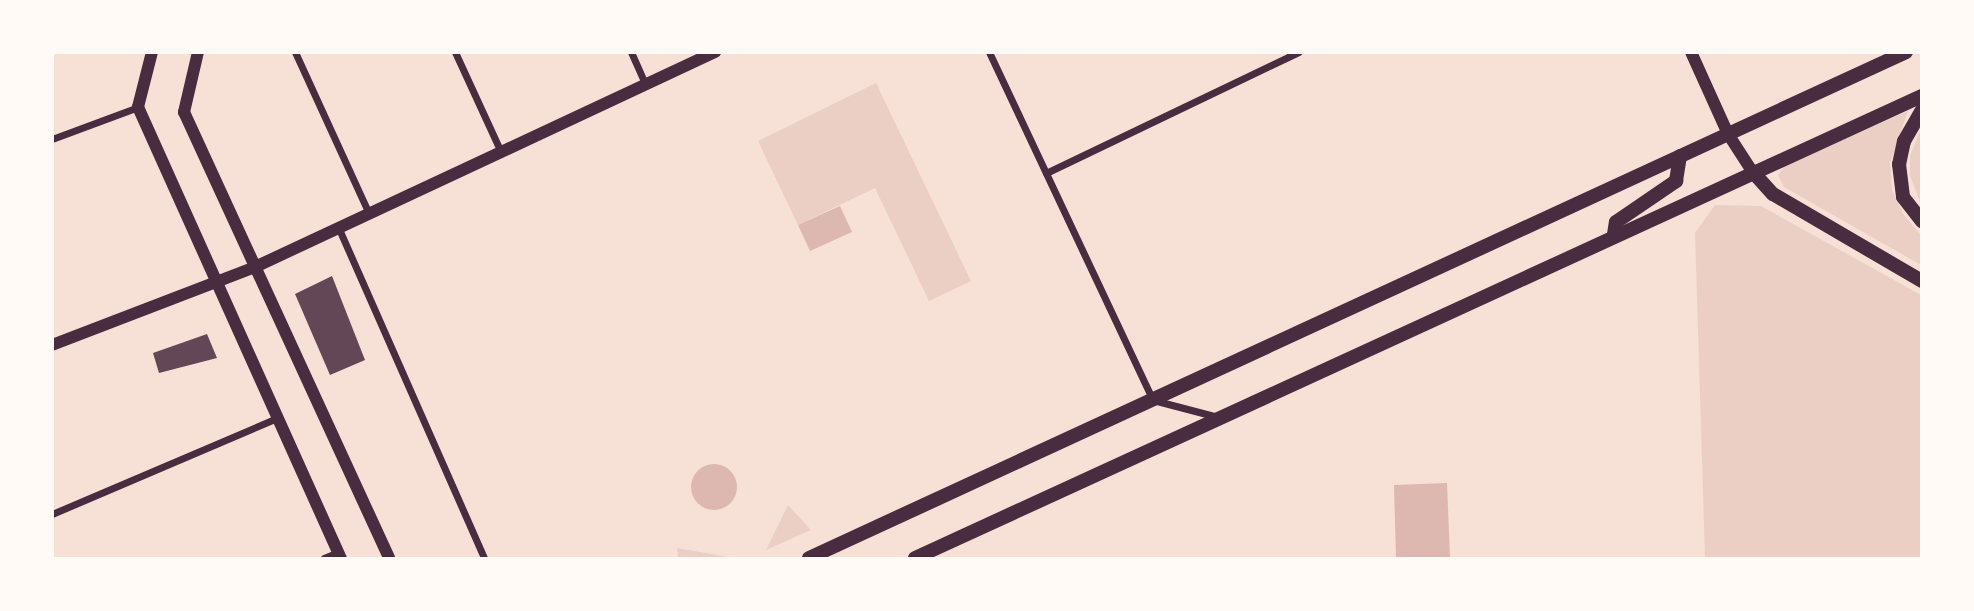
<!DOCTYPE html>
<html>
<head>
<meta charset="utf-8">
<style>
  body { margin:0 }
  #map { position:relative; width:1974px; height:611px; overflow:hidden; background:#f7e1d7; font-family:"Zilla Slab",serif }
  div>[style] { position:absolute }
  .green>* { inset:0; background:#ebcfc5 }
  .water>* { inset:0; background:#dcb8b0 }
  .round { border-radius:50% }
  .building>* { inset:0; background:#644757 }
  .minor>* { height:7px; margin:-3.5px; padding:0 3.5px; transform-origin:3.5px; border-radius:3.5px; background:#4a2c40 }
  .tertiary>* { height:12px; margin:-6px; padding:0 6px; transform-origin:6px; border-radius:6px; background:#4a2c40 }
  .secondary>* { height:14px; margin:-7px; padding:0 7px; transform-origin:7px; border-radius:7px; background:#4a2c40 }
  span { translate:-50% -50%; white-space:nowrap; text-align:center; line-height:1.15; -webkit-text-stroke:5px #fffaf5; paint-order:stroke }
  .frame { position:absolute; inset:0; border:54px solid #fffaf5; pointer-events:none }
</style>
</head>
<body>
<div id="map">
  <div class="green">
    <i style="clip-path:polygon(876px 83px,971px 281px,929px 301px,875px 188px,798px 225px,758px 141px)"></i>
    <i style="clip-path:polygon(1908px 111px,1890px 163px,1892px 190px,1904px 215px,1921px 235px,1921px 265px,1784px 187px,1778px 175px,1786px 165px)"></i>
    <i style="clip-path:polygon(1921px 128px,1922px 204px,1921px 204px,1910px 176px,1910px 156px)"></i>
    <i style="clip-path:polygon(1715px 205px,1761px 206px,1921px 295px,1921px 558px,1705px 558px,1695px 233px)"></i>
    <i style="clip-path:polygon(788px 505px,811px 530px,766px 550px)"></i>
    <i style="clip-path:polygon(677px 548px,734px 558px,678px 558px)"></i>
  </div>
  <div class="water">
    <i style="clip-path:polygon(840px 206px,852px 232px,810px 251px,798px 225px)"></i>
    <i class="round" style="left:691px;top:464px;width:46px;height:46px"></i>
    <i style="clip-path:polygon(1447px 483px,1450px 558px,1396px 558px,1394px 485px)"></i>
  </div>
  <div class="building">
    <i style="clip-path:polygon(332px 276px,365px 360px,330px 375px,295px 294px)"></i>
    <i style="clip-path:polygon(207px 334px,217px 358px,159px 373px,153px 353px)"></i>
  </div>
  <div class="minor">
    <i style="left:295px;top:52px;width:178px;rotate:65.4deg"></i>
    <i style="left:455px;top:52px;width:110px;rotate:65.3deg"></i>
    <i style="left:631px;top:52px;width:36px;rotate:66deg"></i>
    <i style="left:989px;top:52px;width:385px;rotate:64.8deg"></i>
    <i style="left:1153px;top:400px;width:67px;rotate:14.7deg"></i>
    <i style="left:52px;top:139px;width:92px;rotate:-20.4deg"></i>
    <i style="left:1046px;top:173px;width:280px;rotate:-25.6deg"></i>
    <i style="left:339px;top:229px;width:360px;rotate:66.2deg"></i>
    <i style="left:52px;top:514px;width:242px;rotate:-23.1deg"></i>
    <i style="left:324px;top:558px;width:15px;rotate:-23deg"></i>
  </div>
  <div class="tertiary">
    <i style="left:152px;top:52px;width:57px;rotate:104.3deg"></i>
    <i style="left:138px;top:107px;width:495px;rotate:65.8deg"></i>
    <i style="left:198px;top:52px;width:62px;rotate:103.1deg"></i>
    <i style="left:184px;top:112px;width:491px;rotate:65.3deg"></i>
    <i style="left:1691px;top:52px;width:90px;rotate:65.7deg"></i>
    <i style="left:1728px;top:134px;width:44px;rotate:57deg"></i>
    <i style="left:52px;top:345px;width:217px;rotate:-21deg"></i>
    <i style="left:255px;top:267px;width:508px;rotate:-25.05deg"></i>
  </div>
  <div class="secondary">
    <i style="left:1922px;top:110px;width:36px;rotate:120deg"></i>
    <i style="left:1904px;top:141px;width:24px;rotate:102deg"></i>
    <i style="left:1899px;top:164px;width:33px;rotate:83deg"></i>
    <i style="left:1903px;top:197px;width:31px;rotate:52deg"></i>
    <i style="left:1752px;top:171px;width:31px;rotate:48deg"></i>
    <i style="left:1773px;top:194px;width:173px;rotate:30.3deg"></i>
    <i style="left:1614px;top:234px;width:12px;rotate:-81deg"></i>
    <i style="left:1616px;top:222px;width:73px;rotate:-34.3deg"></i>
    <i style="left:1676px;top:181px;width:25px;rotate:-81deg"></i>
    <i style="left:809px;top:558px;width:1208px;rotate:-24.76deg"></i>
    <i style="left:915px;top:558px;width:1108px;rotate:-24.65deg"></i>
  </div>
  <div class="frame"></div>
</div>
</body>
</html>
